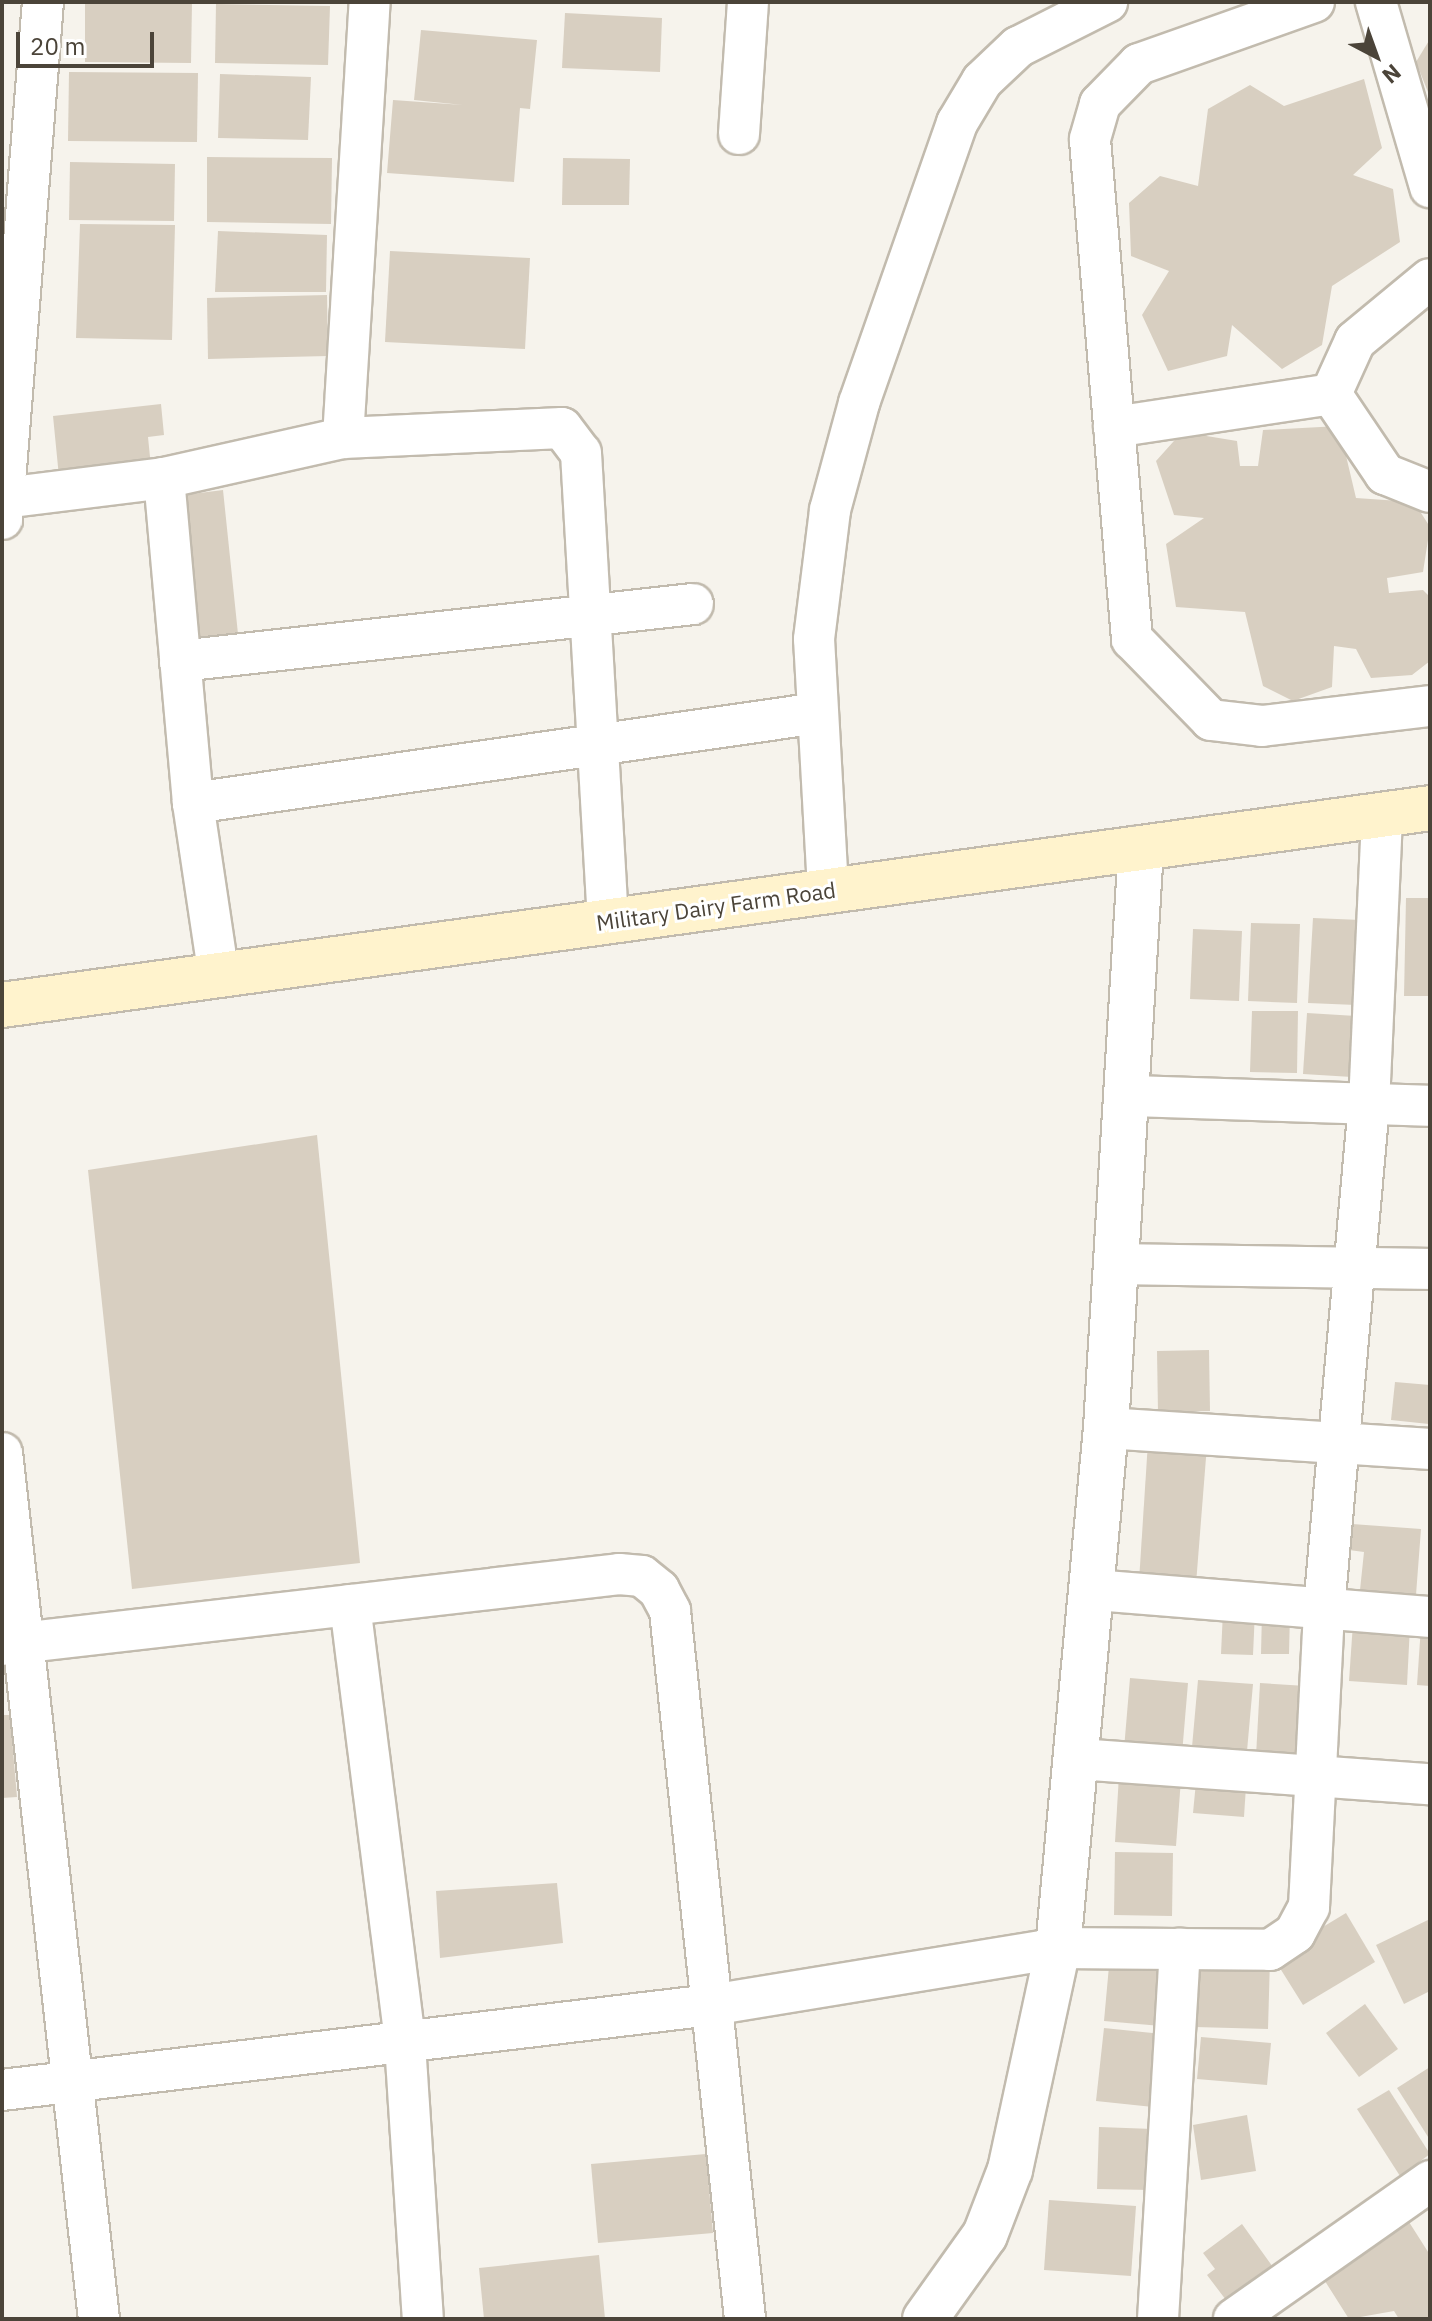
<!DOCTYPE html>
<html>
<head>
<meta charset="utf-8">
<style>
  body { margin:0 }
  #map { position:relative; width:1432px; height:2321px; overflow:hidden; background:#f6f3ec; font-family:"IBM Plex Sans",sans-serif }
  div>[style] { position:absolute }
  .building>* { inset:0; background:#d8cfc1 }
  .roads { filter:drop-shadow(2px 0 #c2bbae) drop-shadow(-2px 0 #c2bbae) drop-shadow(0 2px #c2bbae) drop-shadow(0 -2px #c2bbae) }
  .minor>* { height:40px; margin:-20px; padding:0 20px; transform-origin:20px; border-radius:20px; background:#fff }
  .tertiary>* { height:44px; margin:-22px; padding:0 22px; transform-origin:22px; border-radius:22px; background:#fff }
  .secondary>* { height:44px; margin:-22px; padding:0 22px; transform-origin:22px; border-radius:22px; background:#fff3cd }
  span { translate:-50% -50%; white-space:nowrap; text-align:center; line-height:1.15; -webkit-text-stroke:6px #fff; paint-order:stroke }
  .street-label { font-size:22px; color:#4b4439 }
  .frame { position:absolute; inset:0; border:4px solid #4b4439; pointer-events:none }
  .north { position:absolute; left:1336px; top:16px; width:80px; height:80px; -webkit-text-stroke:6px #fff; paint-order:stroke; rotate:139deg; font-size:22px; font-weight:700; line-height:32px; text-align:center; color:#4b4439 }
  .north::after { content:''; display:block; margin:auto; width:28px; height:36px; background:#4b4439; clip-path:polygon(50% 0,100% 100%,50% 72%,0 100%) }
  .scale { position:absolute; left:16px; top:32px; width:138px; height:36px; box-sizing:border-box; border:4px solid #4b4439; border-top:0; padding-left:10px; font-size:24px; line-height:28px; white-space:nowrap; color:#4b4439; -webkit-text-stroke:6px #fff; paint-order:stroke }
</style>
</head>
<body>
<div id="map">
  <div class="building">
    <i style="clip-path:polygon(85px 2px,192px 2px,191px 63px,85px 62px)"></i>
    <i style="clip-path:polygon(216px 4px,330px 6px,328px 65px,215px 63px)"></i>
    <i style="clip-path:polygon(565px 13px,662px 18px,660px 72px,562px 68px)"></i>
    <i style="clip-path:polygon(421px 30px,537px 40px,530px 109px,520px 108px,514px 182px,387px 173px,393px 100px,463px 105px,414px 100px)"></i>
    <i style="clip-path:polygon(1430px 39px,1430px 97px,1416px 62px)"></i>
    <i style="clip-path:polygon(69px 72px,198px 73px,197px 142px,68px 141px)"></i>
    <i style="clip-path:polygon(220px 74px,311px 77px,308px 140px,218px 138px)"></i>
    <i style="clip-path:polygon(1364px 79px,1382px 148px,1353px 175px,1393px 189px,1400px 242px,1332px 286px,1322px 345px,1282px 369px,1232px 325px,1227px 356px,1168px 371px,1142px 315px,1169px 271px,1131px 256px,1129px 203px,1160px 176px,1198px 186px,1208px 109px,1250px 85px,1284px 106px)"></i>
    <i style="clip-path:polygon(207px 157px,332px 158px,331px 224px,207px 222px)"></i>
    <i style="clip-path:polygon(563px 158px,630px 159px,629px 205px,562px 205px)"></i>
    <i style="clip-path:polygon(70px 162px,175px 164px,174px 221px,69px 220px)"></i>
    <i style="clip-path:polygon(80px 224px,175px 225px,172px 340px,76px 338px)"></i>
    <i style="clip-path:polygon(218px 231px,327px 235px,326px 292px,215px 292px)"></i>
    <i style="clip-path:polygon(390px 251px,530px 258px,525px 349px,385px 342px)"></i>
    <i style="clip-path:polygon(327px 295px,328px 356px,208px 359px,207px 298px)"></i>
    <i style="clip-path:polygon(161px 404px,164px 435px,148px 437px,151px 467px,59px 477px,53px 416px)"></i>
    <i style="clip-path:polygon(1339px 426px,1356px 498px,1414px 502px,1430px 527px,1423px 572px,1387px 578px,1389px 593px,1423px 590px,1430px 597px,1430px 661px,1412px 675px,1371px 678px,1356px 649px,1334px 646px,1332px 687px,1293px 701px,1263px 686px,1245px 612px,1176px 607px,1166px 544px,1204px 518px,1174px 515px,1156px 461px,1182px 432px,1237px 441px,1240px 466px,1258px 466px,1263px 430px)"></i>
    <i style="clip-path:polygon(223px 490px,238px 634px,190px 638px,176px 496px)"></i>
    <i style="clip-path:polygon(1406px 898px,1430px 898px,1430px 996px,1404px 996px)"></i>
    <i style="clip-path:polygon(1313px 918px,1361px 920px,1356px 1005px,1308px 1003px)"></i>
    <i style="clip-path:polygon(1251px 923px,1300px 924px,1297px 1003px,1248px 1001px)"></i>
    <i style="clip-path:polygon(1193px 929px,1242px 931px,1239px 1001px,1190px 999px)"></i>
    <i style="clip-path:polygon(1252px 1011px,1298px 1011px,1297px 1073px,1250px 1072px)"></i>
    <i style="clip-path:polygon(1307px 1013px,1356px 1016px,1352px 1077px,1303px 1074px)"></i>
    <i style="clip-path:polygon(317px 1135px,360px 1563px,132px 1589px,88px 1170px)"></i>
    <i style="clip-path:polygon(1209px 1350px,1210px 1411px,1158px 1412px,1157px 1351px)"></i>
    <i style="clip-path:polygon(1395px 1382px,1430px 1385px,1429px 1424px,1391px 1420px)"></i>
    <i style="clip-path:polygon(1148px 1442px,1207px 1445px,1196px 1584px,1139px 1581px)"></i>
    <i style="clip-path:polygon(1352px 1524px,1421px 1529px,1416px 1595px,1360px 1590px,1364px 1552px,1349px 1550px)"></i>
    <i style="clip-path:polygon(1223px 1611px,1255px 1611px,1253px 1655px,1221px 1654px)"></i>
    <i style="clip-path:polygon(1262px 1612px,1290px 1613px,1289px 1654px,1261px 1654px)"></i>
    <i style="clip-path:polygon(1353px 1623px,1410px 1626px,1407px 1685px,1349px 1681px)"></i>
    <i style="clip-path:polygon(1421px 1626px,1430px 1627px,1430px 1686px,1417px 1685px)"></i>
    <i style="clip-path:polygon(1130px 1678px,1188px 1683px,1182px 1754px,1124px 1749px)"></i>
    <i style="clip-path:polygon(1198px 1680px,1253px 1684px,1247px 1751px,1192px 1747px)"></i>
    <i style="clip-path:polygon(1260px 1683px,1306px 1686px,1302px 1759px,1256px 1756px)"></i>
    <i style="clip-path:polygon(2px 1715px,10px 1715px,17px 1797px,2px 1798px)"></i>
    <i style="clip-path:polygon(1119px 1775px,1181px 1779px,1176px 1846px,1115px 1842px)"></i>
    <i style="clip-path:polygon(1196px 1782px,1246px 1786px,1244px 1817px,1193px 1813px)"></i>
    <i style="clip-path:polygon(1115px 1852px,1173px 1853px,1172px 1916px,1114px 1915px)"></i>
    <i style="clip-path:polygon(557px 1883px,563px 1943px,440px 1958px,436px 1891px)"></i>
    <i style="clip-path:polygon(1346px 1913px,1375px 1962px,1303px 2005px,1273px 1957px)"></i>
    <i style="clip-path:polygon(1430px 1919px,1430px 1991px,1404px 2004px,1376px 1945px)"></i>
    <i style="clip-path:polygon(1110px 1955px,1168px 1960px,1161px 2026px,1104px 2021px)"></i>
    <i style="clip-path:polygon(1198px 1957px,1270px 1959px,1268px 2029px,1195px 2027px)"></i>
    <i style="clip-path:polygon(1365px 2004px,1398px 2049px,1359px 2077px,1326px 2033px)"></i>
    <i style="clip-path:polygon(1104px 2028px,1162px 2034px,1153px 2107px,1096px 2101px)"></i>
    <i style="clip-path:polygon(1201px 2037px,1271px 2043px,1267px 2085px,1197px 2079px)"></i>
    <i style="clip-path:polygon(1430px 2067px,1430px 2140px,1397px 2088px)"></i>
    <i style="clip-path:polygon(1389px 2090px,1430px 2154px,1400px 2176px,1357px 2109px)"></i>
    <i style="clip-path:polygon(1247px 2115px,1256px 2171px,1201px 2180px,1193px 2125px)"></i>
    <i style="clip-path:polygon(1099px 2127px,1153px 2129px,1151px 2190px,1097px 2189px)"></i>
    <i style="clip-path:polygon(706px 2154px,713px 2233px,598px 2243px,591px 2164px)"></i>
    <i style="clip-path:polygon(1049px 2200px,1136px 2206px,1131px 2276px,1044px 2270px)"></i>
    <i style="clip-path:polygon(1409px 2222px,1430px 2255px,1430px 2319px,1399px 2319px,1394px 2311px,1349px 2319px,1323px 2278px)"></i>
    <i style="clip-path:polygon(1242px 2224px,1275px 2270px,1229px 2304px,1207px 2275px,1215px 2269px,1203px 2253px)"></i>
    <i style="clip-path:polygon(599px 2255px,605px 2319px,484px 2319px,479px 2268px)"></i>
  </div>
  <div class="roads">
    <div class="minor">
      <i style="left:1314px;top:2px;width:186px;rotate:160.5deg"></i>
      <i style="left:1139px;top:64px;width:56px;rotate:134.3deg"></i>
      <i style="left:1100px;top:104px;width:37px;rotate:106deg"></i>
      <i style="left:1090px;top:140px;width:501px;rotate:85.19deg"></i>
      <i style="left:1132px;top:639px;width:113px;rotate:45.7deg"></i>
      <i style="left:1211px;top:720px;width:51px;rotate:6.7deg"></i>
      <i style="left:1262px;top:726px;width:169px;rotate:-6.8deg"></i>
      <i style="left:1376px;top:2px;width:193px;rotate:73.7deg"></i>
      <i style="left:739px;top:134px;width:132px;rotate:-86.1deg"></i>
      <i style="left:1331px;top:394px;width:97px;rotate:56deg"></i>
      <i style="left:1385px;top:474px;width:48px;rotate:21.8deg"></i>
      <i style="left:1114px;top:427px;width:219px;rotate:-8.6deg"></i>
      <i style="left:1331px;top:394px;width:58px;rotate:-65.6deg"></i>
      <i style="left:1355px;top:341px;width:97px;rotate:-39.6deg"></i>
      <i style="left:343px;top:438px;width:437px;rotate:-86.5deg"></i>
      <i style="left:164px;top:478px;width:326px;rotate:84.9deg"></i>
      <i style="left:193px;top:803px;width:175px;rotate:81.5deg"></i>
      <i style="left:4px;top:498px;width:161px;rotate:-7.1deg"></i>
      <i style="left:164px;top:478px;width:183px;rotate:-12.6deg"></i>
      <i style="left:343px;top:438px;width:219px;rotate:-2.6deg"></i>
      <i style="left:562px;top:428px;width:31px;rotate:53deg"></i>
      <i style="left:581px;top:453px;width:470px;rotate:86.7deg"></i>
      <i style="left:2px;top:519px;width:519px;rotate:-85.47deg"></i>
      <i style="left:180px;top:661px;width:516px;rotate:-6.34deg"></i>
      <i style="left:193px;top:803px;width:631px;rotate:-8.19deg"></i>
      <i style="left:828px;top:889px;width:250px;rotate:-93.2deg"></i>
      <i style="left:814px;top:639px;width:130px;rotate:-82.9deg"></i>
      <i style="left:830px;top:510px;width:111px;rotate:-74.8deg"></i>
      <i style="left:859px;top:403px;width:297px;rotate:-70.7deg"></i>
      <i style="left:957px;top:123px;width:49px;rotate:-59.2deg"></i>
      <i style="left:982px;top:81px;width:50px;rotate:-43.4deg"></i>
      <i style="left:1018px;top:47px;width:100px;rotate:-26.8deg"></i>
      <i style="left:1130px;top:1096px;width:300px;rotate:1.9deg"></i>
      <i style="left:1118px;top:1264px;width:312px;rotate:0.9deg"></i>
      <i style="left:1106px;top:1428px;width:325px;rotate:3.7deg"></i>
      <i style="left:2px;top:1453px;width:871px;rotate:83.61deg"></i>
      <i style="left:1094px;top:1590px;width:337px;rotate:4.6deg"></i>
      <i style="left:350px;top:1605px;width:441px;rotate:82.8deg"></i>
      <i style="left:405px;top:2043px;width:277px;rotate:86.3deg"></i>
      <i style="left:2px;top:1645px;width:621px;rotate:-6.56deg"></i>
      <i style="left:619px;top:1574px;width:23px;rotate:5deg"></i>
      <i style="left:642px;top:1576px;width:22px;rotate:39deg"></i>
      <i style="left:659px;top:1590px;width:24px;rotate:62deg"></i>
      <i style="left:670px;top:1611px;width:712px;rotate:83.95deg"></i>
      <i style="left:1077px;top:1759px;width:354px;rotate:4.1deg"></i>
      <i style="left:2px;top:2090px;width:714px;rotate:-6.84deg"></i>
      <i style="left:711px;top:2005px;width:352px;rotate:-9.3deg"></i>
      <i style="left:1058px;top:1948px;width:212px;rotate:0.5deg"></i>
      <i style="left:1270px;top:1950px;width:30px;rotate:-34deg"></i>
      <i style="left:1295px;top:1933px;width:30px;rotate:-62deg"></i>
      <i style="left:1309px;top:1907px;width:299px;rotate:-87.1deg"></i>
      <i style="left:1324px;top:1608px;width:506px;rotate:-84.9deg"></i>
      <i style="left:1369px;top:1104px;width:289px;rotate:-87.4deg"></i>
      <i style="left:1158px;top:2319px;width:371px;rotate:-86.6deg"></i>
      <i style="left:1234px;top:2319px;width:240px;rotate:-35.1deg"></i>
    </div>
    <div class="tertiary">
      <i style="left:925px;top:2319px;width:103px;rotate:-54.5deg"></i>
      <i style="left:985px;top:2235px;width:70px;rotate:-69deg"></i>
      <i style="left:1010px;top:2170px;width:227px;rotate:-77.8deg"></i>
      <i style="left:1058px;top:1948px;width:522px;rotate:-84.73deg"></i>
      <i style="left:1106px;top:1428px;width:581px;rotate:-86.55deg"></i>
    </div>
    <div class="secondary">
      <i style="left:2px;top:1005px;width:1442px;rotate:-7.85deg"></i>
    </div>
  </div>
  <div class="street-label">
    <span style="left:716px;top:906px;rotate:-8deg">Military Dairy Farm Road</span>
  </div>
  <div class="frame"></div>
  <div class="north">N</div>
  <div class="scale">20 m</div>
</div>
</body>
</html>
